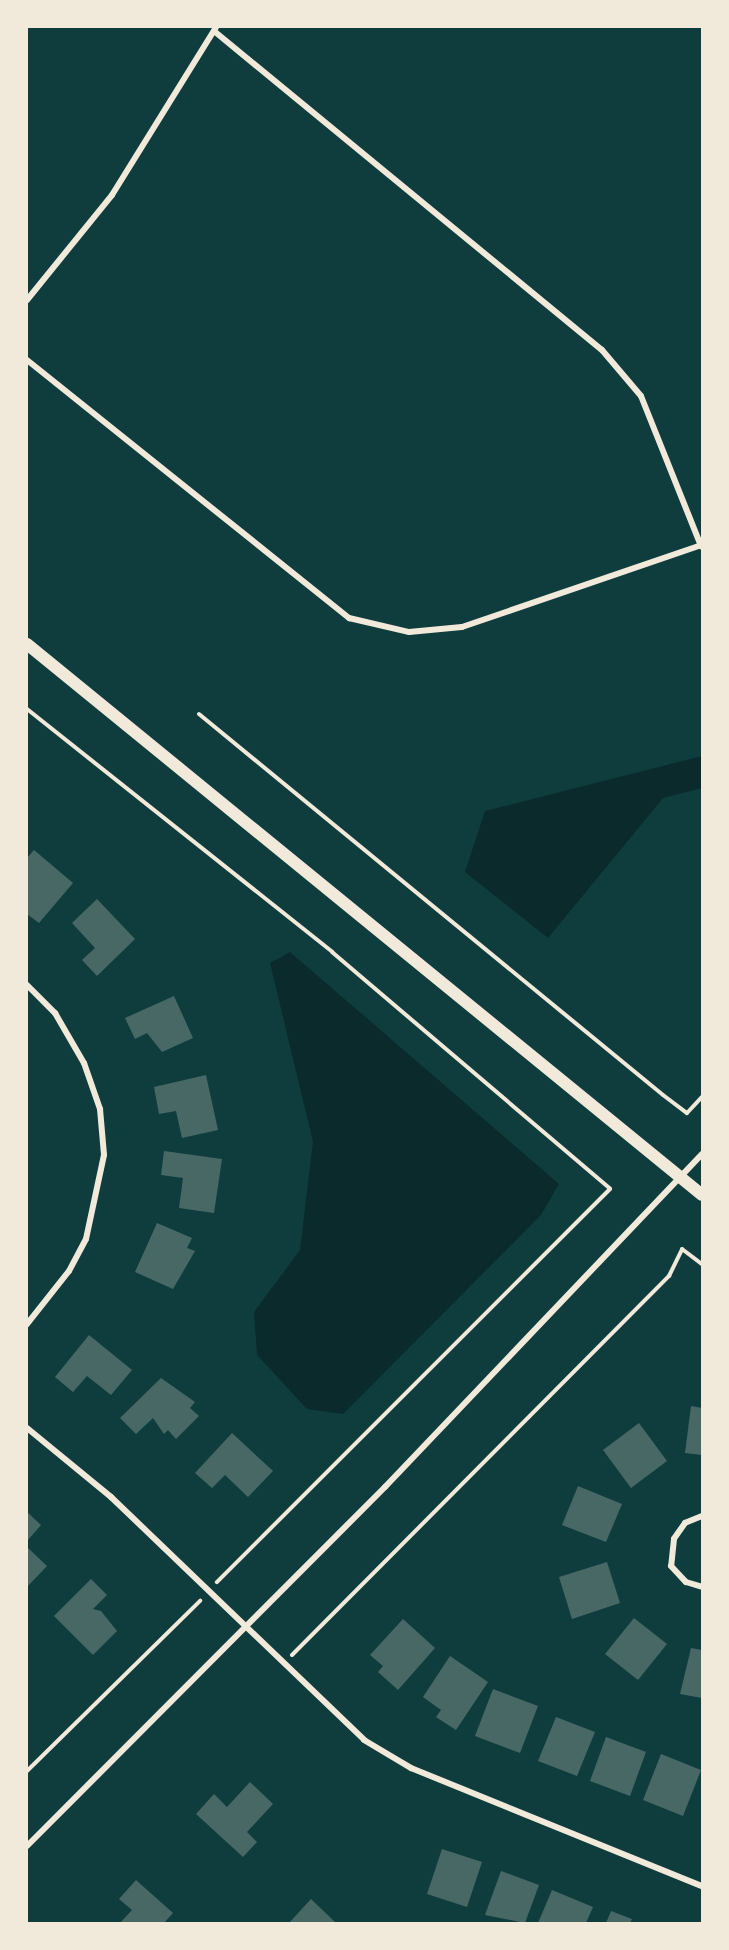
<!DOCTYPE html>
<html>
<head>
<meta charset="utf-8">
<style>
  body { margin:0 }
  #map { position:relative; width:729px; height:1950px; overflow:hidden; background:#0f3d3e; font-family:Cabin,sans-serif }
  div>[style] { position:absolute }
  .water>* { inset:0; background:#0a2a2b }
  .building>* { inset:0; background:#486865 }
  .path>* { height:4px; margin:-2px; padding:0 2px; transform-origin:2px; border-radius:2px; background:#f1e9da }
  .minor>* { height:6px; margin:-3px; padding:0 3px; transform-origin:3px; border-radius:3px; background:#f1e9da }
  .secondary>* { height:12px; margin:-6px; padding:0 6px; transform-origin:6px; border-radius:6px; background:#f1e9da }
  span { translate:-50% -50%; white-space:nowrap; text-align:center; line-height:1.15; -webkit-text-stroke:4.5px #f1e9da; paint-order:stroke }
  .frame { position:absolute; inset:0; border:28px solid #f1e9da; pointer-events:none }
</style>
</head>
<body>
<div id="map">
  <div class="water">
    <i style="clip-path:polygon(702px 756px,702px 788px,663px 798px,548px 938px,465px 872px,485px 811px)"></i>
    <i style="clip-path:polygon(290px 952px,559px 1184px,541px 1215px,343px 1414px,307px 1409px,257px 1355px,254px 1312px,300px 1250px,313px 1142px,270px 963px)"></i>
  </div>
  <div class="building">
    <i style="clip-path:polygon(34px 850px,73px 883px,39px 923px,27px 914px,27px 858px)"></i>
    <i style="clip-path:polygon(97px 899px,135px 939px,97px 976px,82px 960px,95px 948px,72px 923px)"></i>
    <i style="clip-path:polygon(174px 996px,193px 1038px,162px 1052px,147px 1033px,135px 1039px,125px 1018px)"></i>
    <i style="clip-path:polygon(206px 1075px,218px 1130px,182px 1138px,176px 1111px,159px 1114px,154px 1087px)"></i>
    <i style="clip-path:polygon(164px 1151px,222px 1159px,214px 1213px,179px 1208px,183px 1178px,161px 1175px)"></i>
    <i style="clip-path:polygon(157px 1223px,192px 1238px,187px 1248px,195px 1251px,173px 1289px,135px 1272px)"></i>
    <i style="clip-path:polygon(89px 1335px,132px 1370px,111px 1395px,87px 1376px,73px 1392px,55px 1377px)"></i>
    <i style="clip-path:polygon(161px 1378px,195px 1402px,190px 1408px,199px 1416px,176px 1439px,168px 1430px,164px 1434px,153px 1418px,136px 1434px,120px 1418px)"></i>
    <i style="clip-path:polygon(691px 1406px,702px 1408px,702px 1455px,685px 1453px)"></i>
    <i style="clip-path:polygon(639px 1423px,667px 1461px,631px 1488px,603px 1450px)"></i>
    <i style="clip-path:polygon(232px 1433px,273px 1471px,248px 1497px,225px 1475px,212px 1488px,195px 1473px)"></i>
    <i style="clip-path:polygon(578px 1486px,622px 1504px,606px 1542px,562px 1525px)"></i>
    <i style="clip-path:polygon(27px 1512px,41px 1525px,27px 1541px)"></i>
    <i style="clip-path:polygon(27px 1547px,47px 1566px,27px 1587px)"></i>
    <i style="clip-path:polygon(607px 1562px,620px 1603px,572px 1619px,559px 1577px)"></i>
    <i style="clip-path:polygon(91px 1579px,107px 1595px,93px 1609px,101px 1611px,117px 1631px,93px 1655px,54px 1616px)"></i>
    <i style="clip-path:polygon(634px 1618px,667px 1644px,638px 1680px,605px 1654px)"></i>
    <i style="clip-path:polygon(403px 1619px,435px 1648px,398px 1690px,378px 1672px,383px 1666px,370px 1655px)"></i>
    <i style="clip-path:polygon(691px 1648px,702px 1650px,702px 1698px,680px 1694px)"></i>
    <i style="clip-path:polygon(450px 1656px,488px 1682px,456px 1730px,436px 1717px,441px 1710px,423px 1697px)"></i>
    <i style="clip-path:polygon(493px 1689px,538px 1706px,520px 1753px,475px 1736px)"></i>
    <i style="clip-path:polygon(556px 1717px,595px 1732px,577px 1776px,538px 1761px)"></i>
    <i style="clip-path:polygon(606px 1737px,646px 1752px,630px 1796px,590px 1781px)"></i>
    <i style="clip-path:polygon(661px 1754px,701px 1770px,683px 1816px,643px 1800px)"></i>
    <i style="clip-path:polygon(250px 1782px,273px 1804px,247px 1832px,257px 1842px,243px 1857px,196px 1814px,214px 1794px,227px 1807px)"></i>
    <i style="clip-path:polygon(442px 1849px,482px 1862px,467px 1907px,427px 1894px)"></i>
    <i style="clip-path:polygon(501px 1871px,539px 1885px,525px 1923px,485px 1915px)"></i>
    <i style="clip-path:polygon(136px 1880px,173px 1913px,164px 1923px,120px 1923px,132px 1910px,119px 1899px)"></i>
    <i style="clip-path:polygon(552px 1890px,593px 1907px,586px 1923px,538px 1923px)"></i>
    <i style="clip-path:polygon(311px 1899px,336px 1923px,289px 1923px)"></i>
    <i style="clip-path:polygon(611px 1911px,632px 1919px,630px 1923px,606px 1923px)"></i>
  </div>
  <div class="path">
    <i style="left:27px;top:709px;width:390px;rotate:38.5deg"></i>
    <i style="left:332px;top:952px;width:365px;rotate:40.4deg"></i>
    <i style="left:610px;top:1189px;width:556px;rotate:135deg"></i>
    <i style="left:199px;top:714px;width:600px;rotate:39.39deg"></i>
    <i style="left:663px;top:1095px;width:30px;rotate:37deg"></i>
    <i style="left:687px;top:1113px;width:22px;rotate:-47deg"></i>
    <i style="left:292px;top:1655px;width:535px;rotate:-45.15deg"></i>
    <i style="left:669px;top:1276px;width:30px;rotate:-64deg"></i>
    <i style="left:682px;top:1249px;width:25px;rotate:37deg"></i>
    <i style="left:27px;top:1771px;width:243px;rotate:-44.5deg"></i>
  </div>
  <div class="minor">
    <i style="left:214px;top:31px;width:502px;rotate:39.43deg"></i>
    <i style="left:602px;top:350px;width:60px;rotate:49.7deg"></i>
    <i style="left:641px;top:396px;width:162px;rotate:68.2deg"></i>
    <i style="left:27px;top:300px;width:135px;rotate:-51deg"></i>
    <i style="left:112px;top:195px;width:198px;rotate:-58.2deg"></i>
    <i style="left:27px;top:360px;width:413px;rotate:38.7deg"></i>
    <i style="left:349px;top:618px;width:62px;rotate:13.1deg"></i>
    <i style="left:409px;top:632px;width:53px;rotate:-5.4deg"></i>
    <i style="left:462px;top:627px;width:254px;rotate:-18.9deg"></i>
    <i style="left:27px;top:985px;width:40px;rotate:45deg"></i>
    <i style="left:55px;top:1013px;width:58px;rotate:59.9deg"></i>
    <i style="left:84px;top:1063px;width:49px;rotate:70.8deg"></i>
    <i style="left:100px;top:1109px;width:46px;rotate:85deg"></i>
    <i style="left:104px;top:1155px;width:86px;rotate:102.1deg"></i>
    <i style="left:86px;top:1239px;width:36px;rotate:118deg"></i>
    <i style="left:69px;top:1271px;width:68px;rotate:128.4deg"></i>
    <i style="left:27px;top:1428px;width:109px;rotate:39.4deg"></i>
    <i style="left:111px;top:1497px;width:351px;rotate:43.8deg"></i>
    <i style="left:364px;top:1740px;width:55px;rotate:30.8deg"></i>
    <i style="left:411px;top:1768px;width:314px;rotate:22.1deg"></i>
    <i style="left:702px;top:1516px;width:18px;rotate:158deg"></i>
    <i style="left:685px;top:1523px;width:19px;rotate:125deg"></i>
    <i style="left:674px;top:1539px;width:27px;rotate:96deg"></i>
    <i style="left:671px;top:1566px;width:22px;rotate:47deg"></i>
    <i style="left:686px;top:1582px;width:17px;rotate:17deg"></i>
    <i style="left:27px;top:1846px;width:507px;rotate:-45.08deg"></i>
    <i style="left:385px;top:1487px;width:460px;rotate:-46.4deg"></i>
  </div>
  <div class="secondary">
    <i style="left:27px;top:644px;width:871px;rotate:39.22deg"></i>
  </div>
  <div class="frame"></div>
</div>
</body>
</html>
